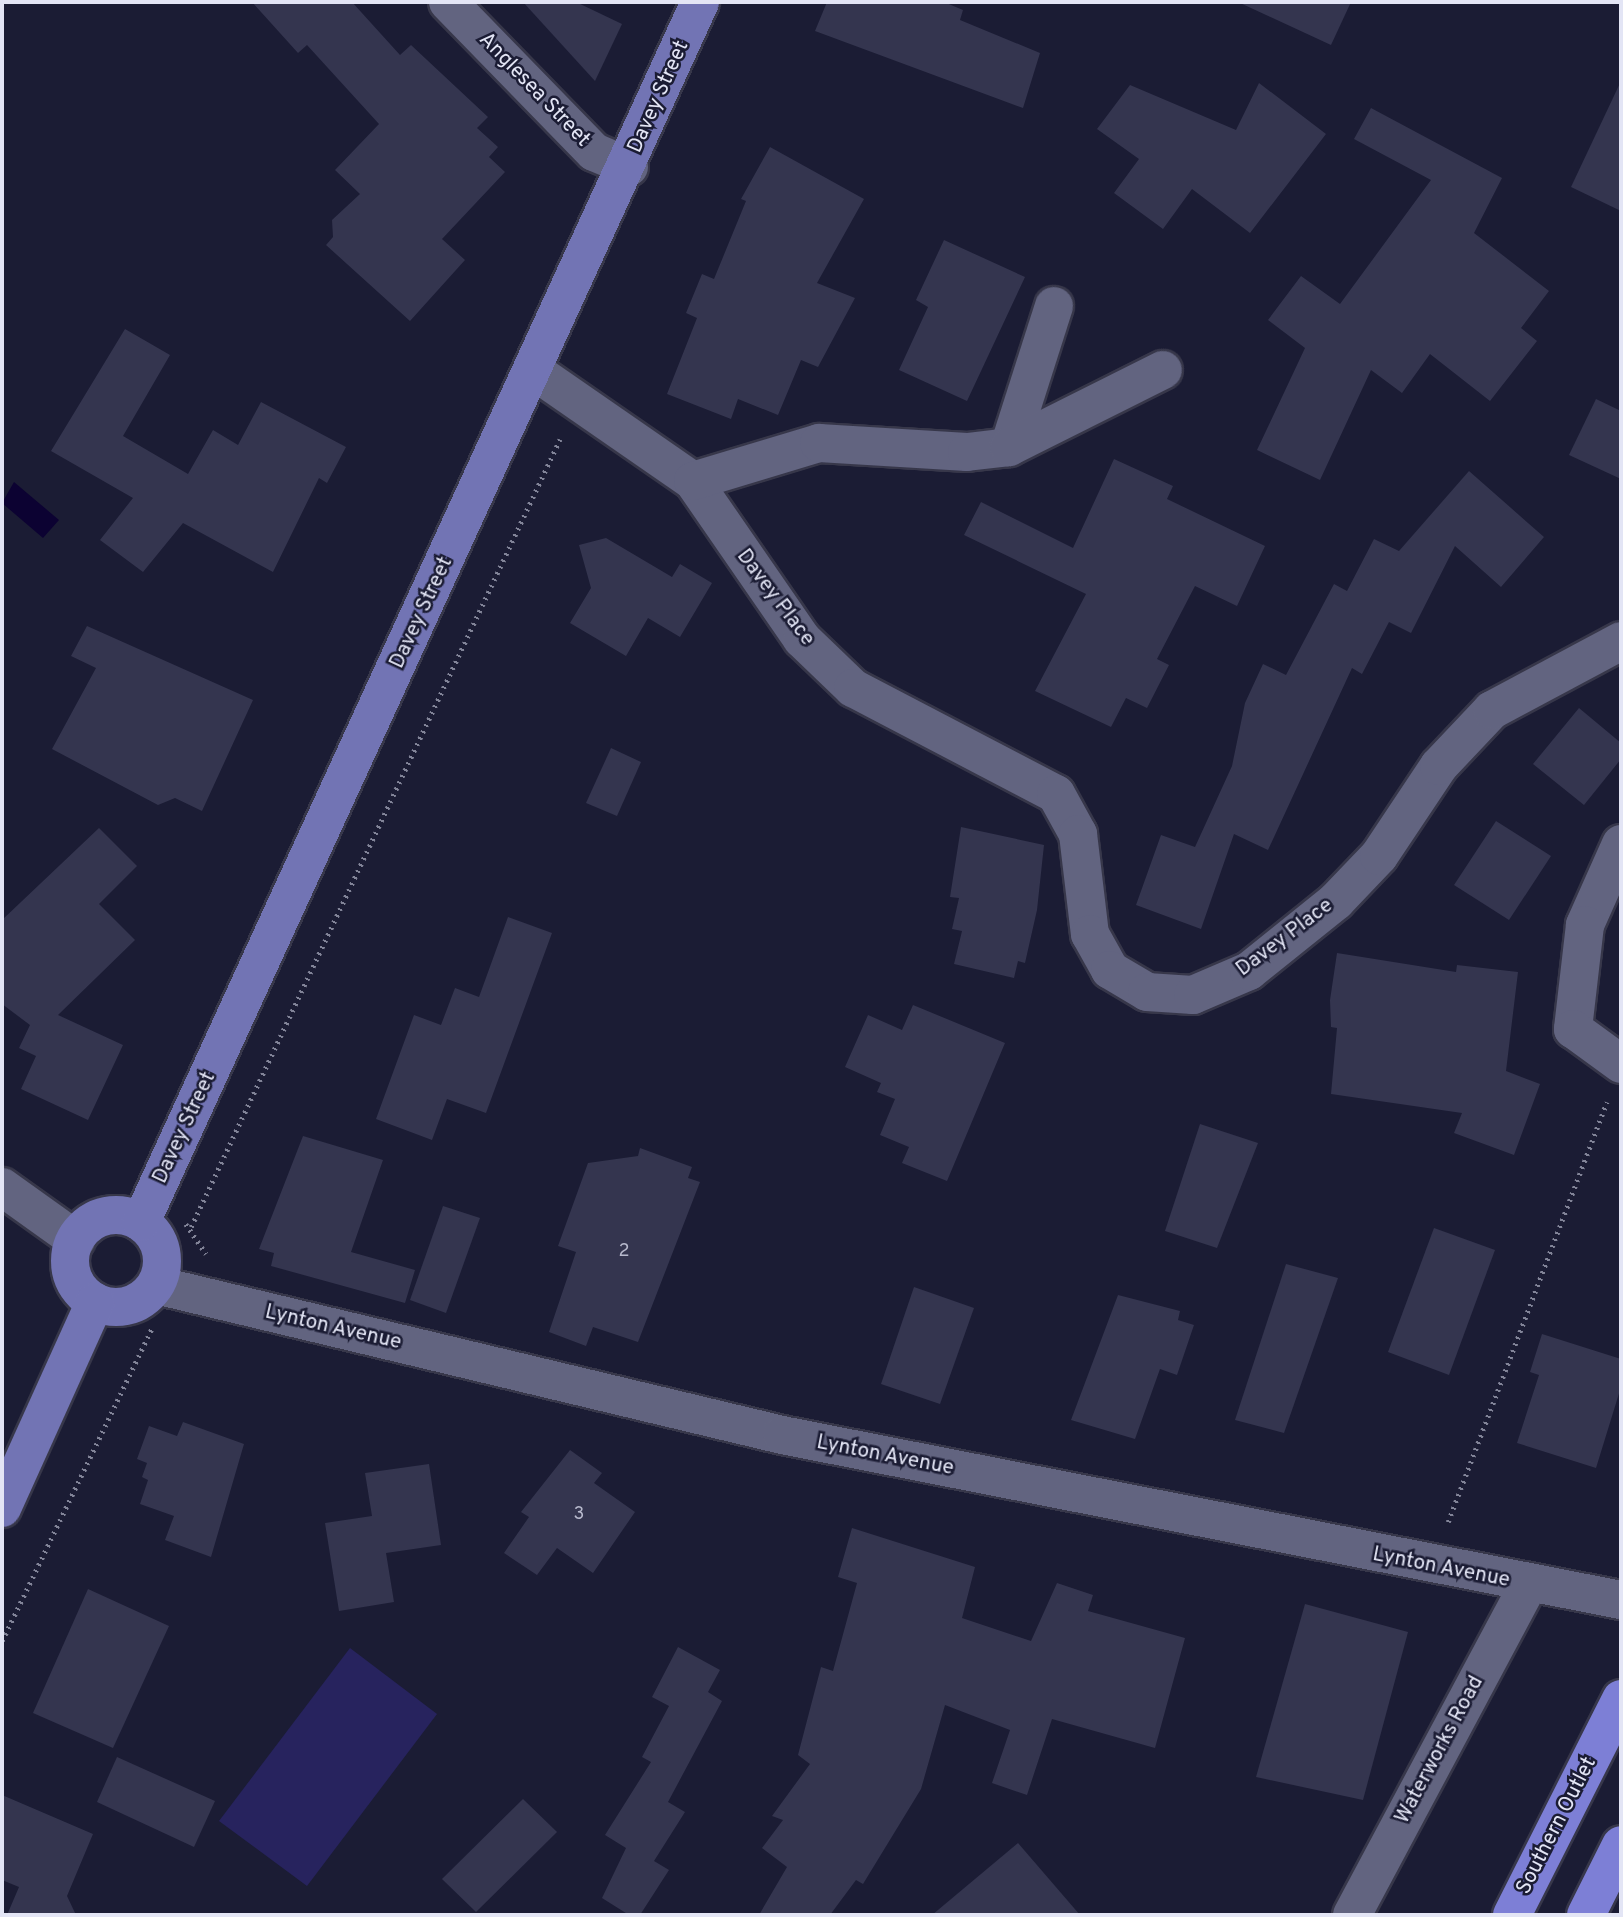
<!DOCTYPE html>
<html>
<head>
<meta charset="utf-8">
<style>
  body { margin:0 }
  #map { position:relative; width:1623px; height:1917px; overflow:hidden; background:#1b1c34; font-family:Overpass,sans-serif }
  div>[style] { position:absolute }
  .green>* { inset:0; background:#27235e }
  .water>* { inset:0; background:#0c0232 }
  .building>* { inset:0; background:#34354f }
  .path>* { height:4.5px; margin-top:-2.25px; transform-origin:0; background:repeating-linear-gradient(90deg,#828498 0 2px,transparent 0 7px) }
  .roads { filter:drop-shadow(2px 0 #37374a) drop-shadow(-2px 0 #37374a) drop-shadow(0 2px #37374a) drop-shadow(0 -2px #37374a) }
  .street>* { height:38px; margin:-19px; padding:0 19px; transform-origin:19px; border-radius:19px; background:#626480 }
  .secondary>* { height:38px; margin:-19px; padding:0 19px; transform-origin:19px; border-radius:19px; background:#626480 }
  .primary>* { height:38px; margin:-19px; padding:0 19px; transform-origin:19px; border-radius:19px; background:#7274b4 }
  .primary>.ring { margin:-19px; padding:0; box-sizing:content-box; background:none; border:38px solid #7274b4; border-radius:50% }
  .highway>* { height:38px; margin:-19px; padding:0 19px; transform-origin:19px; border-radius:19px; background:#7d7fd6 }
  span { translate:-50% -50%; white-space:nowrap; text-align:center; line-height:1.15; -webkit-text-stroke:5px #1b1c34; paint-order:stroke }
  .number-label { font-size:18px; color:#b7b9cc }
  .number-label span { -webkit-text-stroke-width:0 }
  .street-label { font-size:21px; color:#e3e5f5 }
  .frame { position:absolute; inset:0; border:4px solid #e3e5f5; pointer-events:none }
</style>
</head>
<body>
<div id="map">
  <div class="green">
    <i style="clip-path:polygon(350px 1648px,437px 1714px,307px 1886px,219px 1821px)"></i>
  </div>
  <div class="water">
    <i style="clip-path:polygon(14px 482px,59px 520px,43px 538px,2px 503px)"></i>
  </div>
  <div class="building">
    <i style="clip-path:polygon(252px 2px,352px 2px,400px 55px,411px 45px,488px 117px,477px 128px,498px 147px,489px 157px,505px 172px,442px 239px,465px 260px,410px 321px,326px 245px,333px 237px,332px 220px,360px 194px,335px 170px,379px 124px,307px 45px,298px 53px)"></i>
    <i style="clip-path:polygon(523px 2px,576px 2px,622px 24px,595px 81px)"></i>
    <i style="clip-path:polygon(827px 2px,944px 2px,963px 10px,960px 20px,1040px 53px,1023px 108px,815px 31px)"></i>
    <i style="clip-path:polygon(1238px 2px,1351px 2px,1331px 45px)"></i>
    <i style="clip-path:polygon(1621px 81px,1621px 211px,1571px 187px)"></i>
    <i style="clip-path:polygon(1259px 83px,1326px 134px,1250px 233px,1192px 189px,1163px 229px,1114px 193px,1139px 159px,1097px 129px,1130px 85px,1236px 130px)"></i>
    <i style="clip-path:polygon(1371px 108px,1502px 178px,1474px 233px,1549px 291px,1521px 328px,1537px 341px,1490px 401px,1430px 354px,1402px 393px,1371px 370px,1320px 480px,1257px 450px,1305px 348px,1268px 320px,1301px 276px,1340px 304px,1431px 180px,1354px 139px)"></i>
    <i style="clip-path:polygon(770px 147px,864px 199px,817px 283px,855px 298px,818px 367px,801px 360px,778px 415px,738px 399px,731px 419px,667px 394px,697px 318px,686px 313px,702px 274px,714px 279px,746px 201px,741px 199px)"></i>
    <i style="clip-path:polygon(944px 240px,1025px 277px,967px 401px,899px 370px,928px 307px,916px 300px)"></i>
    <i style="clip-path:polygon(125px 329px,170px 355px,123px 436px,188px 474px,213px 430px,238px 445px,261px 402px,346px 447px,327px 483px,319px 478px,273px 572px,183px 523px,143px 572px,100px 540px,133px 498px,51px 451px)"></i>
    <i style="clip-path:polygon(1596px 399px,1621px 411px,1621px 479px,1569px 455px)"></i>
    <i style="clip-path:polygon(1114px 459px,1173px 486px,1167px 499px,1265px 546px,1237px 606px,1195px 586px,1157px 659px,1169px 665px,1147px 708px,1126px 698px,1111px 727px,1035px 691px,1086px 594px,964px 535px,981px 502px,1073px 548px)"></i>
    <i style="clip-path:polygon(1469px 471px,1544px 537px,1501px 587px,1455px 546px,1411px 633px,1389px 622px,1362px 674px,1352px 668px,1268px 850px,1234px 834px,1201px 929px,1136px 905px,1161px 835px,1195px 847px,1232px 766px,1245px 703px,1263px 664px,1286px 675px,1334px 584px,1347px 591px,1374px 539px,1399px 551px)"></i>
    <i style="clip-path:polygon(606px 538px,672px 577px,680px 564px,712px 583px,680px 637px,648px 618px,626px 656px,570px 623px,591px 588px,579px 545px)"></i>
    <i style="clip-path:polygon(87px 626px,253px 700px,202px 811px,175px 798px,158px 805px,52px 749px,96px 668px,71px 656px)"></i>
    <i style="clip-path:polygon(1579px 708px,1621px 743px,1621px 759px,1584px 805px,1533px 764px)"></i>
    <i style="clip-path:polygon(611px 748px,641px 762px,617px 816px,586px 803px)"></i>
    <i style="clip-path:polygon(1496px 821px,1551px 856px,1509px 920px,1454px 885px)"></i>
    <i style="clip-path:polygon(961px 827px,1044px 845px,1037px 910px,1025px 963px,1018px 961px,1014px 978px,954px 964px,962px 931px,952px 929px,959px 898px,950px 897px)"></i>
    <i style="clip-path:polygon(99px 828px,137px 866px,99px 904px,135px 940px,58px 1015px,123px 1045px,88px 1120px,21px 1089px,36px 1056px,19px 1048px,30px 1025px,2px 1004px,2px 920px)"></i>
    <i style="clip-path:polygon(508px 917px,552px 933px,486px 1113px,447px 1099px,432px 1140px,376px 1119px,414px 1015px,441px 1025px,455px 988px,479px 997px)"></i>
    <i style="clip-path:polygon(1337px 953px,1456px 972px,1457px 965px,1518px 972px,1506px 1071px,1540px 1084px,1514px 1155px,1454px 1133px,1462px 1113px,1331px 1094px,1337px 1028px,1331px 1027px,1330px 1000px)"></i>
    <i style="clip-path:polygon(913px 1005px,1005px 1043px,947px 1181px,902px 1163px,909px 1147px,880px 1135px,895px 1099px,877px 1092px,881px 1083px,845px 1067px,868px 1015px,902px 1030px)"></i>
    <i style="clip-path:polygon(1200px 1124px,1258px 1143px,1217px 1248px,1165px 1231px)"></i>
    <i style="clip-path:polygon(303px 1136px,383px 1160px,351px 1252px,415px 1270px,405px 1303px,271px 1266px,274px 1253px,259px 1249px)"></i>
    <i style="clip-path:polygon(640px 1148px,692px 1167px,688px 1178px,700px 1182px,638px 1342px,593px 1327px,586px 1346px,549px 1332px,576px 1252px,558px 1246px,588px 1163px,638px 1156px)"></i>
    <i style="clip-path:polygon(443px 1206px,480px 1218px,446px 1313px,410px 1300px)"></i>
    <i style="clip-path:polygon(1434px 1228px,1495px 1250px,1449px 1375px,1388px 1352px)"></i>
    <i style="clip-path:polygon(1286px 1264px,1338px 1278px,1284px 1433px,1235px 1420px)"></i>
    <i style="clip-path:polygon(914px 1287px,974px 1308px,940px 1404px,881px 1384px)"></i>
    <i style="clip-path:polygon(1118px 1295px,1180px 1311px,1178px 1320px,1194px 1325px,1177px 1375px,1160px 1369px,1135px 1439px,1071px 1420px)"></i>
    <i style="clip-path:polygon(1542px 1334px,1621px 1359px,1621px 1387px,1596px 1468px,1517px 1443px,1539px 1375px,1530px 1372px)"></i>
    <i style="clip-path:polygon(183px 1422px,244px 1444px,211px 1557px,165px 1540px,174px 1516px,140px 1504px,148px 1480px,142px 1477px,147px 1463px,137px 1459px,149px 1426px,177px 1436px)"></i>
    <i style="clip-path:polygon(570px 1450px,602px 1473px,594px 1483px,635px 1512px,593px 1573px,557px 1548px,537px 1575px,504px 1553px,529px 1517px,521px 1512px)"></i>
    <i style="clip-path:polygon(429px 1464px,441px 1545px,386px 1553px,394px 1602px,339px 1611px,325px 1523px,372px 1516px,365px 1473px)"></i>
    <i style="clip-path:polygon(852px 1528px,975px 1567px,962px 1618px,1031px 1641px,1057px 1583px,1093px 1595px,1088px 1611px,1185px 1638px,1155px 1748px,1052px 1719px,1027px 1795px,992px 1783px,1010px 1730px,945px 1705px,921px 1789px,863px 1884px,856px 1880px,830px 1915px,759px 1915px,787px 1867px,762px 1848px,783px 1820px,772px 1816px,810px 1764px,798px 1755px,821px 1667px,833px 1671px,857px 1583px,838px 1577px)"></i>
    <i style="clip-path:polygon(88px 1589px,169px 1626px,113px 1748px,33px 1713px)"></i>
    <i style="clip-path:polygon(1305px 1604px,1408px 1632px,1363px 1800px,1256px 1777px)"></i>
    <i style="clip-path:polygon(678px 1647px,720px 1670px,708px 1692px,722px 1701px,668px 1802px,685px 1812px,654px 1861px,669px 1870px,640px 1915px,629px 1915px,602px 1898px,626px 1848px,605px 1835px,651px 1762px,642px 1757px,669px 1706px,652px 1697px)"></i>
    <i style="clip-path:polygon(117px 1757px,215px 1801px,194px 1847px,97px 1802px)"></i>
    <i style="clip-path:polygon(2px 1795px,93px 1834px,67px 1896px,76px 1915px,7px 1915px,19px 1887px,2px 1880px)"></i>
    <i style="clip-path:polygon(523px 1799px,557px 1832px,476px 1912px,442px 1879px)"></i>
    <i style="clip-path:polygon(1018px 1843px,1080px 1915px,932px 1915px)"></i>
  </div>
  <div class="path">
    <i style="left:186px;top:1224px;width:36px;rotate:56deg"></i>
    <i style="left:191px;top:1227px;width:870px;rotate:-64.91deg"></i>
    <i style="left:1448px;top:1522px;width:449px;rotate:-69.3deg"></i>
    <i style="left:2px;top:1641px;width:349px;rotate:-64.4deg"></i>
  </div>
  <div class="roads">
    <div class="street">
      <i style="left:448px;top:2px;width:209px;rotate:45.8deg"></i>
      <i style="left:594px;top:152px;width:38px;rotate:23deg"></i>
      <i style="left:534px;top:371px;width:193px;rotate:34.7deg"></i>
      <i style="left:693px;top:481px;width:192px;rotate:55.4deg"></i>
      <i style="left:802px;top:639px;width:71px;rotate:43.9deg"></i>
      <i style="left:853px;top:688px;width:229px;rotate:27.6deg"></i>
      <i style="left:1056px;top:794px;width:46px;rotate:61.2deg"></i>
      <i style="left:1078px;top:834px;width:101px;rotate:83.2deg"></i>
      <i style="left:1090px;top:934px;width:41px;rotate:60.9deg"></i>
      <i style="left:1110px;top:970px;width:43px;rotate:30.7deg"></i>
      <i style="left:1147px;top:992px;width:46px;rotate:3.7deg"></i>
      <i style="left:1193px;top:995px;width:61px;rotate:-23.2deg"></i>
      <i style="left:1249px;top:971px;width:112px;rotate:-38.8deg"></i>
      <i style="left:1336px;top:901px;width:62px;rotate:-46.3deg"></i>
      <i style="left:1379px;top:856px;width:108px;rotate:-56.3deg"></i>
      <i style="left:1439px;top:766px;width:77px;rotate:-46.6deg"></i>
      <i style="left:1492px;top:710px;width:146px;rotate:-28.1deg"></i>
      <i style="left:1009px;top:447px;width:148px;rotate:-72.3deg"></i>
      <i style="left:693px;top:481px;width:132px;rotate:-16.8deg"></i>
      <i style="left:819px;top:443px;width:148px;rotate:3.5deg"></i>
      <i style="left:967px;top:452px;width:42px;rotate:-6.8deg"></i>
      <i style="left:1009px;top:447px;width:172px;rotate:-26.6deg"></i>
      <i style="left:1621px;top:844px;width:89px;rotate:114deg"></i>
      <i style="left:1585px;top:925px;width:105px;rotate:96.6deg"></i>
      <i style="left:1573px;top:1029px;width:59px;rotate:36.1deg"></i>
      <i style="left:2px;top:1187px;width:91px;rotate:35.6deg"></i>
      <i style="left:1352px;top:1915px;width:374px;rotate:-61.9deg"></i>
    </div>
    <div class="secondary">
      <i style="left:156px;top:1285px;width:644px;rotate:13.47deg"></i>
      <i style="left:782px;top:1435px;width:855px;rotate:11.13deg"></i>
    </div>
    <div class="primary">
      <i class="ring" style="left:70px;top:1215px;width:54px;height:54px"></i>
      <i style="left:141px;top:1222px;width:1342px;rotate:-65.38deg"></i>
      <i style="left:2px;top:1508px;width:226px;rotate:-65.7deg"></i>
    </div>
    <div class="highway">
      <i style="left:1512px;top:1915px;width:242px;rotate:-63.2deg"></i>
      <i style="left:1586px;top:1915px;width:78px;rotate:-63.4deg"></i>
    </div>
  </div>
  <div class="number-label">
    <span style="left:624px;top:1252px">2</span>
    <span style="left:579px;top:1515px">3</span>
  </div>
  <div class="street-label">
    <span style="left:534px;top:90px;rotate:46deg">Anglesea Street</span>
    <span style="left:659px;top:97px;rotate:-66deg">Davey Street</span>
    <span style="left:775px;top:598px;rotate:53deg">Davey Place</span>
    <span style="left:422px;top:613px;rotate:-65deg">Davey Street</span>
    <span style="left:1285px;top:938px;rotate:-37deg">Davey Place</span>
    <span style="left:185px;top:1128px;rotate:-65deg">Davey Street</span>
    <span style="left:333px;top:1328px;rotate:13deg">Lynton Avenue</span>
    <span style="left:885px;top:1456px;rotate:11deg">Lynton Avenue</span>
    <span style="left:1441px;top:1568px;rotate:11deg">Lynton Avenue</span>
    <span style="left:1440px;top:1750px;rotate:-62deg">Waterworks Road</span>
    <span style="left:1557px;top:1826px;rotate:-63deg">Southern Outlet</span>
  </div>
  <div class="frame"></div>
</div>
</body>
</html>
